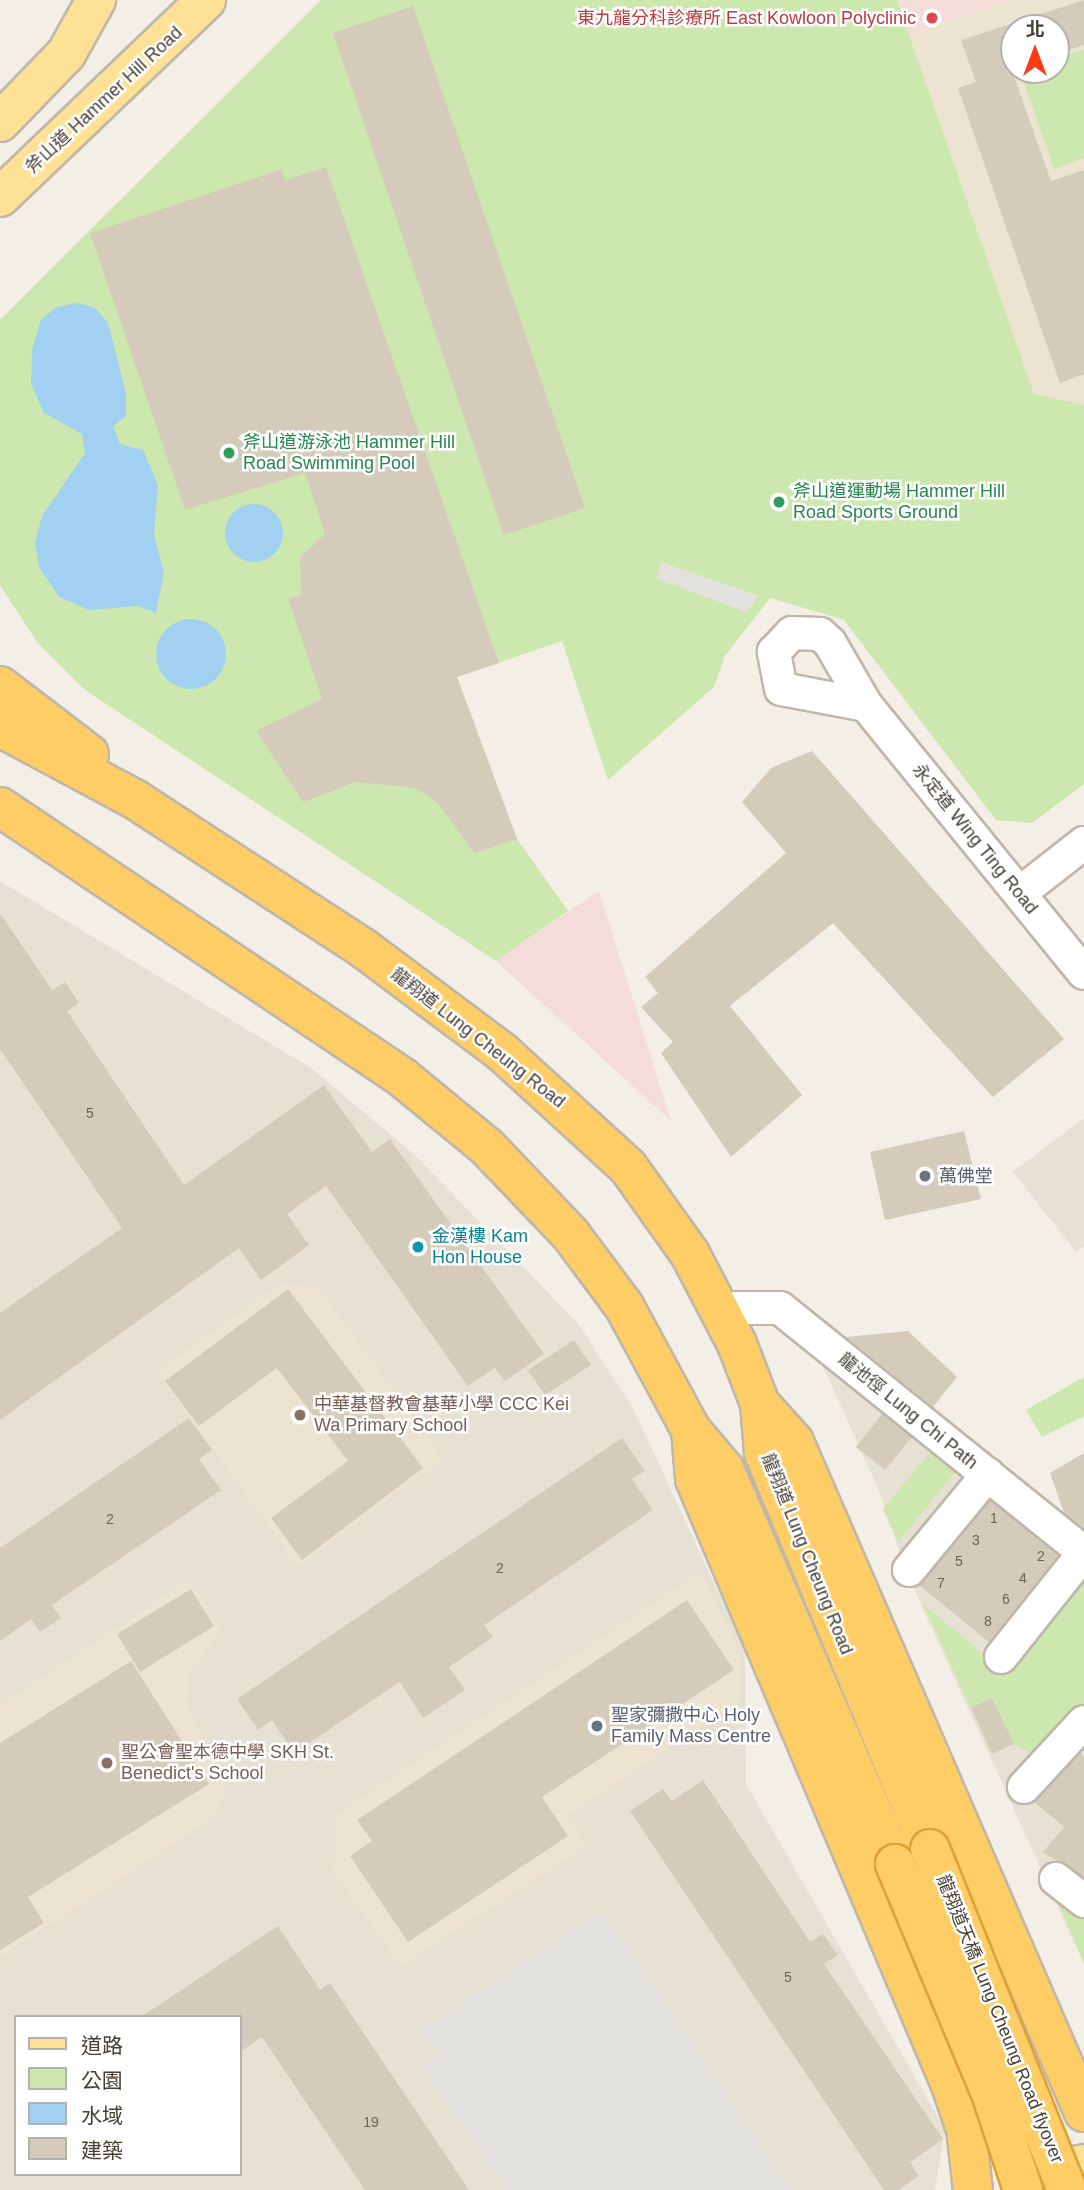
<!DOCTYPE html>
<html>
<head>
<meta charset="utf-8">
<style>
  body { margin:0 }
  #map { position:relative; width:1084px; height:2190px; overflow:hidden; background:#f3efe6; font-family:Helvetica,"Noto Sans TC",sans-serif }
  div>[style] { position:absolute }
  .residential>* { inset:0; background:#e7e1d4 }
  .education>* { inset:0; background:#ece4d0 }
  .medical>* { inset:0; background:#f4ddd9 }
  .green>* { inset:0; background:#cde8ae }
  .parking>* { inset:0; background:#e4e2de }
  .water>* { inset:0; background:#a2d0f0 }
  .round { border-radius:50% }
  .building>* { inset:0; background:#d5cbbb }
  .roads { filter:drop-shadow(2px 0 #bfb7a9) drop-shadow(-2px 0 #bfb7a9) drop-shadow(0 2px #bfb7a9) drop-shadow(0 -2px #bfb7a9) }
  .minor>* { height:32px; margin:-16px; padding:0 16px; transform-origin:16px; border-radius:16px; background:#fff }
  .major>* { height:38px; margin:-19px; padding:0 19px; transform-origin:19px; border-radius:19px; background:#fee194 }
  .highway>* { height:38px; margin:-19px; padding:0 19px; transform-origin:19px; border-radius:19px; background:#fecd66 }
  .bridges { filter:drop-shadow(2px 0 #dea135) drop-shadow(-2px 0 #dea135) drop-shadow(0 2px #dea135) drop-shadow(0 -2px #dea135) }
  .highway-bridge>* { height:38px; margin:-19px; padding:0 19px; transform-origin:19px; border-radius:19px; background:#fecd66 }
  .dots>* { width:19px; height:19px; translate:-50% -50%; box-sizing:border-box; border:4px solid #fff; border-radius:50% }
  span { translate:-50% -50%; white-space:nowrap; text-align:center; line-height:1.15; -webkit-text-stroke:5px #fff; paint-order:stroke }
  .number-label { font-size:14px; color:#6a6256 }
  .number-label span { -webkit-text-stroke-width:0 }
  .health-label { font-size:18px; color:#be3a42 }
  .right { translate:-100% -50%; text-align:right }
  .street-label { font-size:18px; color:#463f35 }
  .leisure-label { font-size:18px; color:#27864d }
  .left { translate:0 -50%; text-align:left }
  .worship-label { font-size:18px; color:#5b616d }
  .culture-label { font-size:18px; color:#0d838f }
  .education-label { font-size:18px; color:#785e54 }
  .legend { position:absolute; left:14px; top:2015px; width:228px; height:161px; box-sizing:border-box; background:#fff; border:2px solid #b5b2ae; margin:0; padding:9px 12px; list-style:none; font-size:21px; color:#463f35 }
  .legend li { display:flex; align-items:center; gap:14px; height:35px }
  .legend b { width:35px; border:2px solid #b5b2ae }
  .north { position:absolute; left:1000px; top:14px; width:70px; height:70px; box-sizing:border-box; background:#fff; border:2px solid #b5b2ae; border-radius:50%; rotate:0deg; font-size:19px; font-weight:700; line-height:28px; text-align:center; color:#463f35 }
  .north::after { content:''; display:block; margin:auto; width:24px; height:32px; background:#fb3a16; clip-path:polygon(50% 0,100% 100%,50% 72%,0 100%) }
</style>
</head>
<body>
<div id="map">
  <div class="residential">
    <i style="clip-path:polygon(evenodd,0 881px,311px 1068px,417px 1157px,579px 1325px,633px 1408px,745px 1650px,746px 1784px,945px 2129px,935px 2190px,0 2190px,0 881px,16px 2017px,240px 2017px,240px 2174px,16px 2174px,16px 2017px)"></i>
    <i style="clip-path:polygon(1084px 1118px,1084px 1246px,1076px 1252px,1013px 1172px)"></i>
    <i style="clip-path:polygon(821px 1362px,1084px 1573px,1084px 1964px,905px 1569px,881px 1495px)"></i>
  </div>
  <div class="education">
    <i style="clip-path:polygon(evenodd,1012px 0,1084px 0,1084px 405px,1034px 395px,909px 35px,1012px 0,1014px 28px,1056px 28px,1056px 70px,1014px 70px,1014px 28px)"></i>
    <i style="clip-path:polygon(282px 1283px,319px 1288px,442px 1459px,298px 1566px,157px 1371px)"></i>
    <i style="clip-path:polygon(701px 1572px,740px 1652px,741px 1700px,566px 1816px,586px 1846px,401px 1966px,334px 1872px,335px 1816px)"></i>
    <i style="clip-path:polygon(188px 1580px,221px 1631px,189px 1673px,187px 1707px,225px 1782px,221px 1801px,207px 1822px,0 1957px,0 1706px)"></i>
  </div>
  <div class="medical">
    <i style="clip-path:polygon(897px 0,1012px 0,909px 35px)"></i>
    <i style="clip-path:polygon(599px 891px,671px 1121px,496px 961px)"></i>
  </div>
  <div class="green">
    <i style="clip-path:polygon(321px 0,897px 0,1034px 394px,1084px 405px,1084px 784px,1032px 823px,996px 820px,844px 620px,770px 598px,725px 656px,714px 687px,608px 780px,562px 641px,457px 677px,517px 839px,568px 911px,496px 961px,85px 690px,37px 642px,0 585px,0 320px)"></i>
    <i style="clip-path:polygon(1084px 49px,1084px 158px,1054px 169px,1020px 71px,1056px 70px,1056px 59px)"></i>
    <i style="clip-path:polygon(1084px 1377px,1084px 1416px,1042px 1437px,1026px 1410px)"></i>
    <i style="clip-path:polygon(932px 1450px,957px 1470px,898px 1542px,883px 1509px)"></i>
    <i style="clip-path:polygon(1084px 1573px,1084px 1704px,1040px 1758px,1014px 1744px,992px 1698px,971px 1708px,922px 1603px,1003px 1670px)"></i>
    <i style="clip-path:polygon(1055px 1894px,1084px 1918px,1084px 1964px)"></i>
  </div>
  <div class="parking">
    <i style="clip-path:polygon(661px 562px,759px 596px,747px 612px,657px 579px)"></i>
    <i style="clip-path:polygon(603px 1912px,688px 2038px,791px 2190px,508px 2190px,422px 2067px,438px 2055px,423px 2029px)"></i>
  </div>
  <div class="water">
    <i style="clip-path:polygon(78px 303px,95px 308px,108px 323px,126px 393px,126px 416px,113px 426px,120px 444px,143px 450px,158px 485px,154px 535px,164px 572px,156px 613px,138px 606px,89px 610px,59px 597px,39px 567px,35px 543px,42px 516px,85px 453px,82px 434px,44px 413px,31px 384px,32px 350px,41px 320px,56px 307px)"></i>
    <i class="round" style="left:225px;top:504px;width:58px;height:58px"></i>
    <i class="round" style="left:156px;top:619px;width:70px;height:70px"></i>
  </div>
  <div class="building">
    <i style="clip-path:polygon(1084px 0,1084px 45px,1056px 54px,1056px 28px,1014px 28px,1012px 70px,1051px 181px,1084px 170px,1084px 374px,1060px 383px,958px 88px,976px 82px,961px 40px)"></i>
    <i style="clip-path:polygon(413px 6px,585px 508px,504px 535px,333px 33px)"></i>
    <i style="clip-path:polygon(326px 167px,499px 663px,457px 677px,517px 839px,474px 853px,438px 803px,416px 788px,356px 782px,303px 802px,256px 731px,322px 699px,288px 599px,301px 595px,300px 558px,325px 534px,305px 473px,185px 510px,90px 233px,282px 169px,285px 180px)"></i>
    <i style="clip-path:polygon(812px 751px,1064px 1039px,993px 1097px,833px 923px,730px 1006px,802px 1095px,731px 1157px,661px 1053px,673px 1042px,641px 1007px,658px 993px,645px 977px,786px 853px,742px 802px,771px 768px)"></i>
    <i style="clip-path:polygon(0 913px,52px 990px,65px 982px,79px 1003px,67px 1011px,184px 1185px,324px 1085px,372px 1152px,390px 1139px,544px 1354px,505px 1381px,495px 1368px,468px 1386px,326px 1186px,287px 1214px,309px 1245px,261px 1280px,239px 1248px,0 1420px,0 1313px,122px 1228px,0 1049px)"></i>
    <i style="clip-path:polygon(964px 1131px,981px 1199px,885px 1220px,870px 1152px)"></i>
    <i style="clip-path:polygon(288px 1289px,423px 1468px,302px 1560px,271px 1518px,348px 1461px,277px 1368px,199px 1426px,165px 1381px)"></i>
    <i style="clip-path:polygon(908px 1331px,957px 1377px,933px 1407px,846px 1337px)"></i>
    <i style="clip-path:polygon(574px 1340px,591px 1365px,545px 1395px,528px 1370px)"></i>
    <i style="clip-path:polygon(882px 1414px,912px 1437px,885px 1470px,856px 1447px)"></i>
    <i style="clip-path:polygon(189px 1418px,212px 1450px,199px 1459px,221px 1490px,52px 1605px,61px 1618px,40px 1632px,31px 1619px,0 1641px,0 1548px)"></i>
    <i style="clip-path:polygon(622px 1438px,645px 1471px,632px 1479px,653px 1510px,484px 1625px,493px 1637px,449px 1667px,465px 1690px,423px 1718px,400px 1682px,294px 1753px,272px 1720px,258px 1730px,237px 1699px)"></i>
    <i style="clip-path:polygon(1084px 1453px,1084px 1528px,1064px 1513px,1050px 1473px)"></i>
    <i style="clip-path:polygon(990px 1500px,1059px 1555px,989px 1642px,919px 1585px)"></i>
    <i style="clip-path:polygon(191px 1589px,214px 1626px,140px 1672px,117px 1634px)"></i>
    <i style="clip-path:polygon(687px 1600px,734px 1670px,542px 1797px,568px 1836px,408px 1942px,350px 1856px,372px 1841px,357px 1820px)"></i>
    <i style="clip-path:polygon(131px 1661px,209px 1784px,28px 1897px,44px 1923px,0 1950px,0 1743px)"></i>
    <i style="clip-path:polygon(992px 1698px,1014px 1744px,992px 1754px,971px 1708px)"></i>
    <i style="clip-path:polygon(1080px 1753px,1084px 1756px,1084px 1878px,1043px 1852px,1064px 1827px,1034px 1802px)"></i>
    <i style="clip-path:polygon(703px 1780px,810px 1942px,823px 1934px,838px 1955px,824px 1964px,943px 2139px,910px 2162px,919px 2176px,898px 2190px,884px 2190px,630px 1811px,663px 1789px,672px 1801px)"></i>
    <i style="clip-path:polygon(278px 1926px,320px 1990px,330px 1983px,469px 2190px,365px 2190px,262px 2037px,240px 2052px,240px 2017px,141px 2017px)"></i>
  </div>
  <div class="roads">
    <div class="minor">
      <i style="left:866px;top:705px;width:86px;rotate:-169.3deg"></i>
      <i style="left:781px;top:689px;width:38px;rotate:-101deg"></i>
      <i style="left:774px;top:652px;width:26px;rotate:-47deg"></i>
      <i style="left:792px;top:633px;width:28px;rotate:2deg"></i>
      <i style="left:820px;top:634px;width:13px;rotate:42deg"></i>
      <i style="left:830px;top:643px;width:72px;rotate:59.9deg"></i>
      <i style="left:866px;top:705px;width:345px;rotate:50.9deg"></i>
      <i style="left:1020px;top:893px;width:81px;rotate:-38deg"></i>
      <i style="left:720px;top:1308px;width:60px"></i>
      <i style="left:780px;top:1308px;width:390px;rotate:38.8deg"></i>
      <i style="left:909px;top:1570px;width:124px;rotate:-50.5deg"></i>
      <i style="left:1001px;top:1657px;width:133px;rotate:-51.4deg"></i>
      <i style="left:1024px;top:1787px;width:88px;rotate:-47.3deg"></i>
      <i style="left:1056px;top:1879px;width:36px;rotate:38deg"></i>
    </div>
    <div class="major">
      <i style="left:0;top:122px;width:95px;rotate:-45.9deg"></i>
      <i style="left:66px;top:54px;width:62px;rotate:-60.9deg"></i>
      <i style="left:0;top:197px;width:285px;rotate:-43.7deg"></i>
      <i style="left:1026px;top:2176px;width:59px;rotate:-11.7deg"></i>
    </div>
    <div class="highway">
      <i style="left:0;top:686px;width:112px;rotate:37.4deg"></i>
      <i style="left:0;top:727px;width:154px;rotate:28.2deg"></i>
      <i style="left:136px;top:800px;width:271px;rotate:33.1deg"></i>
      <i style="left:363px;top:948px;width:174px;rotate:36.8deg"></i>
      <i style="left:502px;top:1052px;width:171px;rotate:42.4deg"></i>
      <i style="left:628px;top:1167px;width:107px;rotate:54.5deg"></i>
      <i style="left:690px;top:1254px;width:102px;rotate:62.4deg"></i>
      <i style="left:737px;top:1344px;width:64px;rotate:69deg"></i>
      <i style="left:760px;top:1404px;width:49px;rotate:85.3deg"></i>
      <i style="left:764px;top:1453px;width:429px;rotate:67.3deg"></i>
      <i style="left:0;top:807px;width:486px;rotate:33.9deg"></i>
      <i style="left:403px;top:1078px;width:109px;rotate:39.4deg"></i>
      <i style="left:487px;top:1147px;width:122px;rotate:46.3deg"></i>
      <i style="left:571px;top:1235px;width:89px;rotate:53.3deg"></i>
      <i style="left:624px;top:1306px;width:141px;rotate:61.6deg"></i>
      <i style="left:691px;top:1430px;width:51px;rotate:49.8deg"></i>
      <i style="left:724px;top:1469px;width:430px;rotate:66.6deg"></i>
      <i style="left:760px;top:1404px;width:51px;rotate:48.2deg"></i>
      <i style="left:794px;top:1442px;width:730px;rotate:66.6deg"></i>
      <i style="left:691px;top:1430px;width:49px;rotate:85.3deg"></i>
      <i style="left:695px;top:1479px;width:658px;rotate:67.1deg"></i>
      <i style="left:951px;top:2085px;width:46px;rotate:71.2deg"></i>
      <i style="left:966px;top:2129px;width:61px;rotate:83.5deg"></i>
    </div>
  </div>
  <div class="bridges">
    <div class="highway-bridge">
      <i style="left:930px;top:1849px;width:367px;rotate:68.1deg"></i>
      <i style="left:895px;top:1864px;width:248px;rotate:67.3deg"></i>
      <i style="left:991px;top:2093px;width:102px;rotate:71.7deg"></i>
    </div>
  </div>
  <div class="dots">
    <i style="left:932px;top:18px;background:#e0444e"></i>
    <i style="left:229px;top:453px;background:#2e9e5b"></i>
    <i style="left:779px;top:502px;background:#2e9e5b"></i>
    <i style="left:925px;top:1176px;background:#6b7280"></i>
    <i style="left:418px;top:1247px;background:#0f9aa8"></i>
    <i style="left:300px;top:1415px;background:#8d6e63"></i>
    <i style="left:597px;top:1726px;background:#6b7280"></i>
    <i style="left:107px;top:1763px;background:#8d6e63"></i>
  </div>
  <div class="number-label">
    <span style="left:90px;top:1113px">5</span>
    <span style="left:994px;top:1518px">1</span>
    <span style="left:110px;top:1519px">2</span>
    <span style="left:976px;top:1540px">3</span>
    <span style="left:1041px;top:1556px">2</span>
    <span style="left:959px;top:1561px">5</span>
    <span style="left:500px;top:1568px">2</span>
    <span style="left:1023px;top:1578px">4</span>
    <span style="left:941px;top:1583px">7</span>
    <span style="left:1006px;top:1599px">6</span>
    <span style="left:988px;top:1621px">8</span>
    <span style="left:788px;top:1977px">5</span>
    <span style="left:371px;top:2122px">19</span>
  </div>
  <div class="health-label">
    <span class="right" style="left:916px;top:18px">東九龍分科診療所 East Kowloon Polyclinic</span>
  </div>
  <div class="street-label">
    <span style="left:104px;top:100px;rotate:-43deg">斧山道 Hammer Hill Road</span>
    <span style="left:975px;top:839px;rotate:51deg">永定道 Wing Ting Road</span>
    <span style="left:478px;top:1038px;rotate:38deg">龍翔道 Lung Cheung Road</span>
    <span style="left:908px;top:1411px;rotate:39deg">龍池徑 Lung Chi Path</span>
    <span style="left:807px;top:1554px;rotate:68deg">龍翔道 Lung Cheung Road</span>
    <span style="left:1000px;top:2019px;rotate:68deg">龍翔道天橋 Lung Cheung Road flyover</span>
  </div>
  <div class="leisure-label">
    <span class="left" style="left:243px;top:453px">斧山道游泳池 Hammer Hill<br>Road Swimming Pool</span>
    <span class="left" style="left:793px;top:502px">斧山道運動場 Hammer Hill<br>Road Sports Ground</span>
  </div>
  <div class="worship-label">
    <span class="left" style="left:939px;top:1176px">萬佛堂</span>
    <span class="left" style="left:611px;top:1726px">聖家彌撒中心 Holy<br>Family Mass Centre</span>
  </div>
  <div class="culture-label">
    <span class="left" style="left:432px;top:1247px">金漢樓 Kam<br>Hon House</span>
  </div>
  <div class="education-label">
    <span class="left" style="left:314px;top:1415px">中華基督教會基華小學 CCC Kei<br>Wa Primary School</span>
    <span class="left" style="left:121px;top:1763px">聖公會聖本德中學 SKH St.<br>Benedict's School</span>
  </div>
  <ul class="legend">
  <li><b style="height:9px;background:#fee194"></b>道路</li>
  <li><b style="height:19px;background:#cde8ae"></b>公園</li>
  <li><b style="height:19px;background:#a2d0f0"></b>水域</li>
  <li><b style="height:19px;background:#d5cbbb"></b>建築</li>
  </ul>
  <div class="north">北</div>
</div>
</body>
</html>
